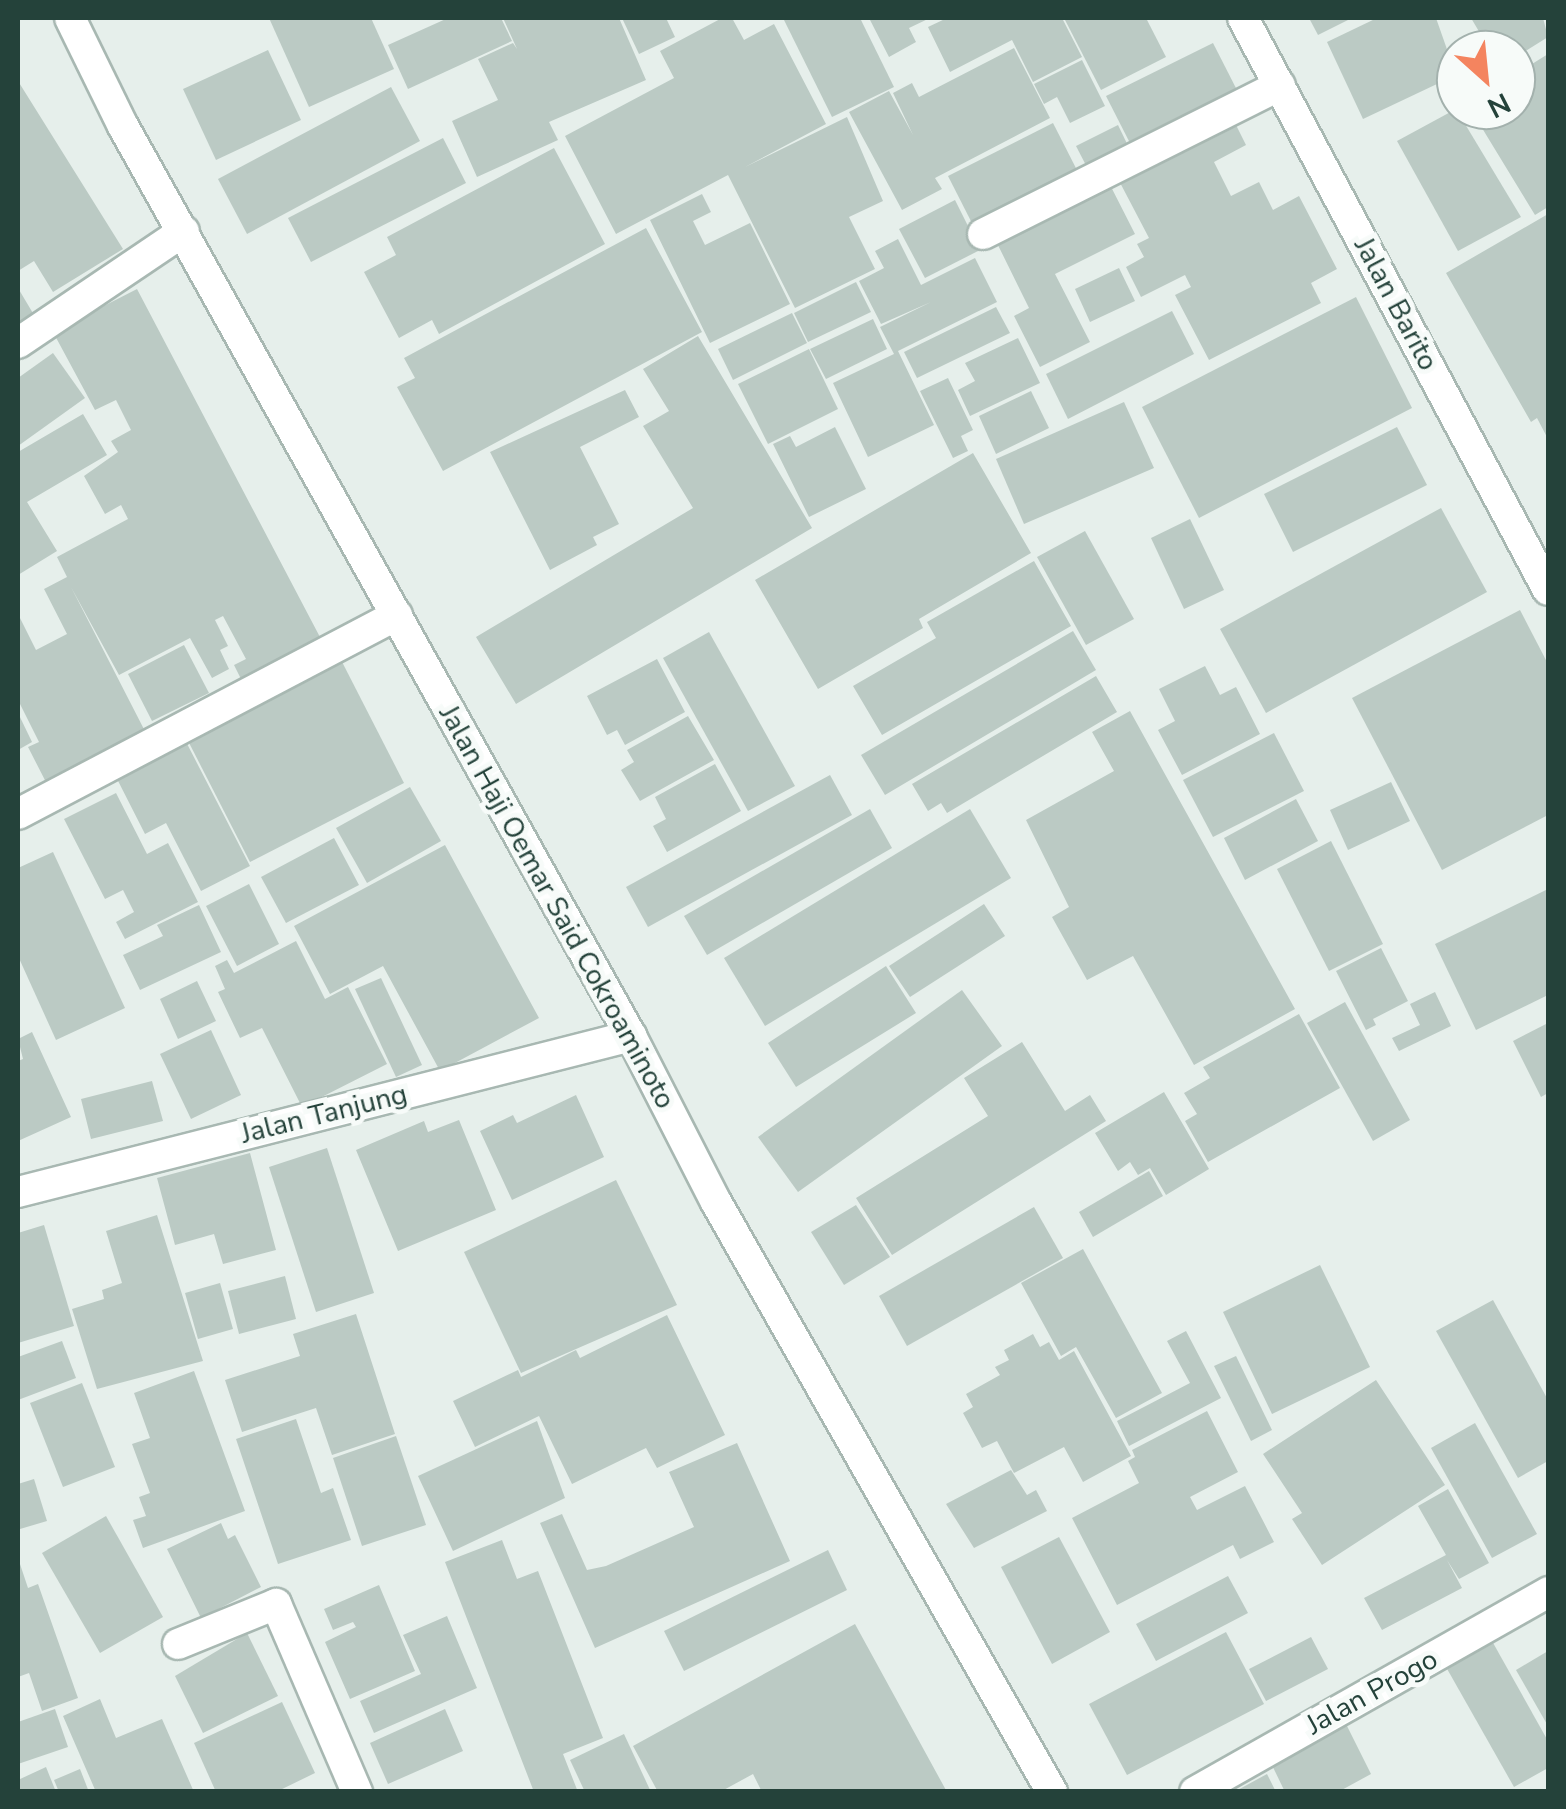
<!DOCTYPE html>
<html>
<head>
<meta charset="utf-8">
<style>
  body { margin:0 }
  #map { position:relative; width:1566px; height:1809px; overflow:hidden; background:#e6efeb; font-family:"Nunito Sans",sans-serif }
  div>[style] { position:absolute }
  .building>* { inset:0; background:#bbcac4 }
  .roads { filter:drop-shadow(2px 0 #a8b8b2) drop-shadow(-2px 0 #a8b8b2) drop-shadow(0 2px #a8b8b2) drop-shadow(0 -2px #a8b8b2) }
  .minor>* { height:30px; margin:-15px; padding:0 15px; transform-origin:15px; border-radius:15px; background:#fff }
  .tertiary>* { height:30px; margin:-15px; padding:0 15px; transform-origin:15px; border-radius:15px; background:#fff }
  .secondary>* { height:30px; margin:-15px; padding:0 15px; transform-origin:15px; border-radius:15px; background:#fff }
  span { translate:-50% -50%; white-space:nowrap; text-align:center; line-height:1.15; -webkit-text-stroke:10px #f7fbf9; paint-order:stroke }
  .street-label { font-size:28px; color:#24423a }
  .frame { position:absolute; inset:0; border:20px solid #24423a; pointer-events:none }
  .north { position:absolute; left:1436px; top:30px; width:100px; height:100px; box-sizing:border-box; background:#f7fbf9; border:2px solid #a3b1ad; border-radius:50%; rotate:153deg; font-size:28px; font-weight:700; line-height:40px; text-align:center; color:#24423a }
  .north::after { content:''; display:block; margin:auto; width:35px; height:45px; background:#f4845f; clip-path:polygon(50% 0,100% 100%,50% 72%,0 100%) }
</style>
</head>
<body>
<div id="map">
  <div class="building">
    <i style="clip-path:polygon(269px 18px,371px 18px,394px 69px,309px 107px)"></i>
    <i style="clip-path:polygon(448px 18px,501px 18px,512px 41px,408px 89px,388px 45px)"></i>
    <i style="clip-path:polygon(503px 18px,619px 18px,646px 80px,549px 122px,558px 140px,477px 177px,452px 121px,498px 100px,478px 59px,513px 43px,517px 49px)"></i>
    <i style="clip-path:polygon(622px 18px,666px 18px,675px 37px,639px 54px)"></i>
    <i style="clip-path:polygon(722px 18px,732px 18px,744px 40px,774px 24px,826px 124px,745px 167px,847px 117px,883px 201px,849px 217px,875px 269px,795px 308px,728px 175px,616px 234px,565px 136px,674px 78px,660px 51px)"></i>
    <i style="clip-path:polygon(783px 18px,860px 18px,894px 87px,832px 117px)"></i>
    <i style="clip-path:polygon(869px 18px,930px 18px,909px 28px,916px 42px,889px 57px)"></i>
    <i style="clip-path:polygon(947px 18px,1062px 18px,1082px 57px,1033px 82px,1012px 40px,950px 72px,928px 27px)"></i>
    <i style="clip-path:polygon(1064px 18px,1146px 18px,1166px 57px,1101px 90px)"></i>
    <i style="clip-path:polygon(1309px 18px,1352px 18px,1318px 35px)"></i>
    <i style="clip-path:polygon(1377px 18px,1436px 18px,1456px 75px,1363px 119px,1327px 42px)"></i>
    <i style="clip-path:polygon(1471px 18px,1543px 18px,1548px 37px,1516px 57px,1516px 50px,1490px 50px)"></i>
    <i style="clip-path:polygon(1213px 43px,1240px 96px,1133px 149px,1106px 96px)"></i>
    <i style="clip-path:polygon(1014px 48px,1050px 118px,935px 178px,942px 189px,902px 210px,849px 112px,889px 91px,913px 135px,893px 93px,912px 83px,919px 97px)"></i>
    <i style="clip-path:polygon(268px 50px,301px 120px,216px 160px,183px 89px)"></i>
    <i style="clip-path:polygon(1548px 54px,1548px 207px,1535px 215px,1471px 110px,1516px 110px,1516px 74px)"></i>
    <i style="clip-path:polygon(1082px 60px,1105px 106px,1070px 123px,1057px 97px,1044px 104px,1034px 84px)"></i>
    <i style="clip-path:polygon(18px 81px,123px 249px,53px 292px,34px 261px,18px 271px)"></i>
    <i style="clip-path:polygon(391px 87px,420px 141px,247px 234px,218px 179px)"></i>
    <i style="clip-path:polygon(1456px 109px,1521px 217px,1458px 251px,1397px 141px)"></i>
    <i style="clip-path:polygon(1231px 115px,1246px 145px,1214px 162px,1231px 196px,1259px 182px,1273px 210px,1299px 196px,1337px 269px,1311px 283px,1321px 303px,1209px 360px,1175px 295px,1191px 287px,1185px 275px,1141px 297px,1126px 267px,1144px 257px,1137px 244px,1149px 238px,1116px 175px)"></i>
    <i style="clip-path:polygon(1053px 123px,1082px 180px,977px 233px,948px 176px)"></i>
    <i style="clip-path:polygon(1118px 125px,1132px 154px,1091px 175px,1076px 146px)"></i>
    <i style="clip-path:polygon(443px 138px,466px 183px,311px 262px,288px 218px)"></i>
    <i style="clip-path:polygon(554px 148px,605px 244px,439px 334px,432px 320px,399px 338px,364px 272px,396px 255px,387px 237px)"></i>
    <i style="clip-path:polygon(1105px 175px,1135px 234px,1055px 274px,1090px 342px,1040px 367px,1014px 316px,1029px 308px,992px 233px)"></i>
    <i style="clip-path:polygon(702px 194px,711px 212px,693px 221px,705px 245px,750px 223px,790px 304px,710px 343px,650px 220px)"></i>
    <i style="clip-path:polygon(955px 200px,980px 250px,925px 278px,899px 229px)"></i>
    <i style="clip-path:polygon(1548px 214px,1548px 439px,1537px 418px,1531px 422px,1446px 273px)"></i>
    <i style="clip-path:polygon(646px 228px,702px 332px,443px 471px,397px 387px,415px 378px,404px 358px)"></i>
    <i style="clip-path:polygon(898px 239px,921px 285px,975px 258px,997px 302px,898px 351px,934px 425px,868px 457px,833px 383px,894px 354px,880px 327px,931px 302px,881px 324px,859px 281px,884px 268px,875px 251px)"></i>
    <i style="clip-path:polygon(1119px 268px,1135px 301px,1090px 322px,1075px 289px)"></i>
    <i style="clip-path:polygon(856px 282px,871px 312px,808px 342px,794px 313px)"></i>
    <i style="clip-path:polygon(18px 288px,34px 315px,18px 326px)"></i>
    <i style="clip-path:polygon(137px 289px,321px 639px,242px 681px,234px 665px,246px 659px,223px 616px,215px 620px,228px 646px,220px 650px,229px 669px,212px 678px,190px 638px,119px 675px,71px 587px,149px 739px,50px 790px,28px 747px,39px 742px,18px 700px,18px 614px,36px 650px,67px 634px,44px 589px,67px 577px,57px 557px,128px 519px,121px 505px,105px 514px,84px 476px,118px 452px,111px 441px,131px 430px,116px 400px,95px 410px,53px 332px)"></i>
    <i style="clip-path:polygon(1356px 297px,1412px 408px,1199px 518px,1142px 407px)"></i>
    <i style="clip-path:polygon(996px 307px,1010px 333px,917px 378px,904px 352px)"></i>
    <i style="clip-path:polygon(1172px 311px,1194px 354px,1068px 419px,1046px 374px)"></i>
    <i style="clip-path:polygon(792px 313px,807px 343px,733px 380px,718px 349px)"></i>
    <i style="clip-path:polygon(873px 319px,887px 349px,826px 379px,810px 349px)"></i>
    <i style="clip-path:polygon(698px 336px,812px 528px,516px 704px,476px 637px,693px 508px,643px 426px,669px 411px,643px 369px)"></i>
    <i style="clip-path:polygon(1018px 338px,1040px 383px,970px 416px,958px 390px,975px 381px,965px 363px)"></i>
    <i style="clip-path:polygon(809px 349px,838px 409px,768px 444px,738px 384px)"></i>
    <i style="clip-path:polygon(53px 353px,85px 398px,18px 446px,18px 378px)"></i>
    <i style="clip-path:polygon(948px 378px,973px 430px,961px 436px,968px 451px,953px 458px,920px 391px)"></i>
    <i style="clip-path:polygon(625px 390px,639px 417px,580px 447px,619px 524px,593px 537px,597px 545px,550px 570px,490px 452px)"></i>
    <i style="clip-path:polygon(1031px 391px,1049px 428px,996px 454px,979px 416px)"></i>
    <i style="clip-path:polygon(1124px 402px,1154px 468px,1024px 524px,996px 459px)"></i>
    <i style="clip-path:polygon(83px 414px,107px 455px,27px 502px,57px 551px,18px 575px,18px 452px)"></i>
    <i style="clip-path:polygon(835px 427px,866px 489px,809px 517px,773px 444px,790px 436px,796px 447px)"></i>
    <i style="clip-path:polygon(1397px 427px,1427px 485px,1293px 552px,1264px 494px)"></i>
    <i style="clip-path:polygon(973px 453px,1031px 553px,919px 619px,923px 628px,818px 689px,755px 580px)"></i>
    <i style="clip-path:polygon(1441px 508px,1487px 592px,1266px 713px,1220px 629px)"></i>
    <i style="clip-path:polygon(1190px 519px,1224px 590px,1184px 609px,1151px 538px)"></i>
    <i style="clip-path:polygon(1085px 531px,1134px 619px,1086px 645px,1037px 557px)"></i>
    <i style="clip-path:polygon(1034px 561px,1071px 626px,882px 735px,853px 686px,936px 638px,927px 622px)"></i>
    <i style="clip-path:polygon(1520px 610px,1548px 664px,1548px 815px,1442px 870px,1352px 698px)"></i>
    <i style="clip-path:polygon(1073px 631px,1096px 670px,885px 795px,861px 755px)"></i>
    <i style="clip-path:polygon(709px 632px,795px 786px,748px 811px,663px 658px)"></i>
    <i style="clip-path:polygon(184px 645px,209px 693px,152px 721px,128px 674px)"></i>
    <i style="clip-path:polygon(338px 654px,404px 783px,250px 862px,184px 733px)"></i>
    <i style="clip-path:polygon(657px 659px,685px 712px,625px 745px,617px 730px,607px 735px,587px 696px)"></i>
    <i style="clip-path:polygon(1205px 666px,1220px 695px,1236px 687px,1260px 734px,1182px 775px,1158px 730px,1175px 721px,1159px 689px)"></i>
    <i style="clip-path:polygon(1096px 676px,1117px 712px,947px 813px,941px 803px,928px 811px,912px 784px)"></i>
    <i style="clip-path:polygon(1130px 711px,1295px 1009px,1194px 1065px,1133px 956px,1087px 980px,1052px 917px,1069px 907px,1026px 820px,1114px 771px,1092px 732px)"></i>
    <i style="clip-path:polygon(18px 713px,32px 742px,18px 750px)"></i>
    <i style="clip-path:polygon(688px 716px,714px 760px,640px 801px,621px 770px,634px 762px,627px 750px)"></i>
    <i style="clip-path:polygon(1274px 733px,1304px 791px,1213px 837px,1183px 780px)"></i>
    <i style="clip-path:polygon(182px 734px,250px 866px,201px 891px,166px 823px,145px 834px,113px 771px)"></i>
    <i style="clip-path:polygon(715px 764px,741px 811px,667px 852px,653px 826px,666px 819px,655px 797px)"></i>
    <i style="clip-path:polygon(830px 775px,852px 815px,648px 927px,626px 887px)"></i>
    <i style="clip-path:polygon(1391px 782px,1410px 821px,1348px 850px,1330px 810px)"></i>
    <i style="clip-path:polygon(410px 787px,441px 841px,367px 883px,336px 828px)"></i>
    <i style="clip-path:polygon(116px 793px,147px 854px,168px 843px,198px 902px,125px 939px,116px 922px,134px 912px,123px 890px,105px 899px,64px 819px)"></i>
    <i style="clip-path:polygon(1296px 799px,1318px 841px,1245px 880px,1224px 838px)"></i>
    <i style="clip-path:polygon(870px 809px,892px 848px,707px 955px,684px 916px)"></i>
    <i style="clip-path:polygon(970px 809px,1011px 878px,765px 1026px,724px 958px)"></i>
    <i style="clip-path:polygon(334px 838px,359px 885px,286px 923px,261px 877px)"></i>
    <i style="clip-path:polygon(1331px 841px,1383px 944px,1329px 971px,1277px 869px)"></i>
    <i style="clip-path:polygon(445px 845px,539px 1018px,440px 1071px,383px 966px,330px 994px,294px 926px)"></i>
    <i style="clip-path:polygon(53px 852px,125px 1008px,56px 1040px,18px 956px,18px 868px)"></i>
    <i style="clip-path:polygon(249px 884px,279px 944px,237px 966px,206px 906px)"></i>
    <i style="clip-path:polygon(1548px 889px,1548px 995px,1476px 1030px,1435px 944px)"></i>
    <i style="clip-path:polygon(984px 904px,1005px 936px,910px 997px,889px 966px)"></i>
    <i style="clip-path:polygon(199px 905px,221px 952px,140px 990px,123px 955px,163px 936px,157px 925px)"></i>
    <i style="clip-path:polygon(296px 941px,325px 999px,348px 987px,387px 1064px,302px 1107px,262px 1028px,240px 1038px,218px 992px,225px 989px,215px 966px,227px 960px,234px 973px)"></i>
    <i style="clip-path:polygon(1381px 948px,1408px 1001px,1373px 1019px,1376px 1025px,1366px 1030px,1336px 971px)"></i>
    <i style="clip-path:polygon(886px 966px,916px 1013px,796px 1087px,768px 1043px)"></i>
    <i style="clip-path:polygon(381px 978px,422px 1065px,396px 1077px,355px 989px)"></i>
    <i style="clip-path:polygon(197px 981px,216px 1021px,178px 1039px,160px 999px)"></i>
    <i style="clip-path:polygon(962px 990px,1002px 1046px,798px 1192px,758px 1137px)"></i>
    <i style="clip-path:polygon(1435px 992px,1451px 1026px,1399px 1051px,1392px 1038px,1420px 1025px,1410px 1004px)"></i>
    <i style="clip-path:polygon(1345px 1002px,1410px 1120px,1373px 1141px,1307px 1023px)"></i>
    <i style="clip-path:polygon(1299px 1014px,1340px 1088px,1208px 1162px,1185px 1121px,1197px 1114px,1184px 1093px,1210px 1078px,1203px 1067px)"></i>
    <i style="clip-path:polygon(1548px 1023px,1548px 1093px,1541px 1097px,1513px 1041px)"></i>
    <i style="clip-path:polygon(211px 1030px,241px 1095px,191px 1119px,160px 1054px)"></i>
    <i style="clip-path:polygon(32px 1032px,71px 1117px,18px 1141px,18px 1061px,23px 1059px,18px 1039px)"></i>
    <i style="clip-path:polygon(1022px 1042px,1065px 1111px,1090px 1095px,1106px 1121px,892px 1255px,856px 1198px,988px 1116px,964px 1078px)"></i>
    <i style="clip-path:polygon(152px 1081px,163px 1121px,91px 1139px,81px 1099px)"></i>
    <i style="clip-path:polygon(1164px 1092px,1209px 1169px,1166px 1195px,1150px 1168px,1138px 1175px,1130px 1162px,1118px 1171px,1095px 1133px)"></i>
    <i style="clip-path:polygon(576px 1095px,604px 1157px,512px 1200px,480px 1131px,513px 1115px,517px 1123px)"></i>
    <i style="clip-path:polygon(459px 1120px,496px 1210px,398px 1251px,356px 1150px,424px 1121px,428px 1132px)"></i>
    <i style="clip-path:polygon(327px 1148px,374px 1293px,316px 1312px,269px 1167px)"></i>
    <i style="clip-path:polygon(250px 1153px,276px 1250px,223px 1264px,214px 1234px,175px 1245px,157px 1178px)"></i>
    <i style="clip-path:polygon(1149px 1171px,1163px 1196px,1093px 1237px,1079px 1212px)"></i>
    <i style="clip-path:polygon(616px 1180px,677px 1305px,521px 1373px,464px 1252px)"></i>
    <i style="clip-path:polygon(856px 1205px,890px 1257px,844px 1285px,811px 1232px)"></i>
    <i style="clip-path:polygon(1034px 1207px,1063px 1258px,907px 1346px,879px 1296px)"></i>
    <i style="clip-path:polygon(157px 1215px,203px 1361px,97px 1389px,72px 1309px,104px 1299px,102px 1290px,122px 1283px,106px 1231px)"></i>
    <i style="clip-path:polygon(44px 1225px,74px 1326px,18px 1343px,18px 1233px)"></i>
    <i style="clip-path:polygon(1083px 1249px,1162px 1393px,1116px 1418px,1076px 1347px,1061px 1356px,1021px 1283px)"></i>
    <i style="clip-path:polygon(1320px 1265px,1370px 1367px,1272px 1414px,1223px 1312px)"></i>
    <i style="clip-path:polygon(285px 1276px,296px 1319px,239px 1334px,228px 1291px)"></i>
    <i style="clip-path:polygon(220px 1283px,233px 1329px,198px 1339px,185px 1293px)"></i>
    <i style="clip-path:polygon(1493px 1300px,1548px 1400px,1548px 1461px,1518px 1478px,1436px 1331px)"></i>
    <i style="clip-path:polygon(356px 1314px,395px 1434px,332px 1455px,316px 1408px,242px 1432px,225px 1380px,300px 1356px,293px 1334px)"></i>
    <i style="clip-path:polygon(667px 1315px,725px 1435px,657px 1468px,646px 1448px,572px 1484px,539px 1416px,475px 1447px,453px 1401px,518px 1370px,521px 1377px,576px 1350px,580px 1358px)"></i>
    <i style="clip-path:polygon(1186px 1331px,1221px 1398px,1129px 1446px,1117px 1421px,1190px 1383px,1167px 1341px)"></i>
    <i style="clip-path:polygon(1033px 1334px,1040px 1347px,1049px 1342px,1059px 1360px,1074px 1351px,1131px 1456px,1083px 1482px,1064px 1447px,1014px 1473px,997px 1441px,982px 1448px,963px 1413px,973px 1407px,966px 1394px,1000px 1375px,995px 1367px,1009px 1360px,1004px 1350px)"></i>
    <i style="clip-path:polygon(62px 1341px,76px 1378px,18px 1400px,18px 1357px)"></i>
    <i style="clip-path:polygon(1236px 1356px,1272px 1430px,1251px 1441px,1214px 1366px)"></i>
    <i style="clip-path:polygon(194px 1371px,245px 1511px,143px 1548px,133px 1520px,146px 1516px,139px 1497px,150px 1493px,132px 1444px,150px 1438px,134px 1393px)"></i>
    <i style="clip-path:polygon(1376px 1380px,1445px 1485px,1322px 1565px,1292px 1519px,1302px 1513px,1263px 1454px)"></i>
    <i style="clip-path:polygon(82px 1383px,115px 1467px,63px 1487px,30px 1403px)"></i>
    <i style="clip-path:polygon(1207px 1411px,1238px 1472px,1190px 1497px,1197px 1510px,1245px 1486px,1274px 1542px,1240px 1559px,1233px 1545px,1117px 1605px,1072px 1518px,1139px 1483px,1128px 1461px,1135px 1457px,1132px 1450px)"></i>
    <i style="clip-path:polygon(296px 1419px,321px 1493px,333px 1488px,351px 1540px,278px 1564px,236px 1439px)"></i>
    <i style="clip-path:polygon(537px 1421px,565px 1498px,453px 1551px,418px 1476px)"></i>
    <i style="clip-path:polygon(1475px 1423px,1537px 1534px,1492px 1558px,1431px 1448px)"></i>
    <i style="clip-path:polygon(396px 1436px,426px 1525px,362px 1546px,333px 1458px)"></i>
    <i style="clip-path:polygon(737px 1443px,790px 1561px,595px 1648px,540px 1523px,562px 1514px,587px 1570px,606px 1566px,694px 1527px,669px 1472px)"></i>
    <i style="clip-path:polygon(1011px 1470px,1027px 1495px,1036px 1490px,1047px 1511px,974px 1548px,946px 1504px)"></i>
    <i style="clip-path:polygon(34px 1479px,47px 1521px,20px 1529px,18px 1484px)"></i>
    <i style="clip-path:polygon(1448px 1489px,1489px 1563px,1459px 1579px,1447px 1560px,1462px 1588px,1382px 1630px,1364px 1598px,1446px 1555px,1418px 1506px)"></i>
    <i style="clip-path:polygon(106px 1516px,163px 1617px,100px 1653px,42px 1553px)"></i>
    <i style="clip-path:polygon(221px 1523px,228px 1539px,235px 1535px,261px 1587px,201px 1618px,167px 1549px)"></i>
    <i style="clip-path:polygon(1059px 1537px,1110px 1632px,1052px 1664px,1001px 1567px)"></i>
    <i style="clip-path:polygon(502px 1540px,517px 1579px,538px 1571px,603px 1738px,563px 1754px,578px 1792px,534px 1792px,445px 1562px)"></i>
    <i style="clip-path:polygon(828px 1550px,847px 1590px,684px 1671px,664px 1631px)"></i>
    <i style="clip-path:polygon(18px 1558px,28px 1588px,38px 1584px,78px 1698px,42px 1711px,29px 1673px,18px 1677px)"></i>
    <i style="clip-path:polygon(1228px 1576px,1248px 1613px,1156px 1661px,1136px 1624px)"></i>
    <i style="clip-path:polygon(379px 1585px,415px 1671px,350px 1699px,325px 1642px,356px 1627px,353px 1622px,333px 1630px,324px 1609px)"></i>
    <i style="clip-path:polygon(447px 1616px,477px 1688px,374px 1733px,360px 1701px,421px 1674px,403px 1635px)"></i>
    <i style="clip-path:polygon(855px 1624px,947px 1792px,762px 1792px,753px 1774px,720px 1792px,658px 1792px,633px 1746px)"></i>
    <i style="clip-path:polygon(1226px 1632px,1264px 1704px,1127px 1775px,1089px 1704px)"></i>
    <i style="clip-path:polygon(247px 1633px,278px 1696px,203px 1733px,175px 1676px)"></i>
    <i style="clip-path:polygon(1311px 1637px,1328px 1669px,1266px 1701px,1249px 1669px)"></i>
    <i style="clip-path:polygon(1492px 1641px,1548px 1741px,1548px 1768px,1514px 1787px,1446px 1667px)"></i>
    <i style="clip-path:polygon(1548px 1651px,1548px 1726px,1516px 1670px)"></i>
    <i style="clip-path:polygon(100px 1699px,116px 1738px,162px 1719px,194px 1792px,96px 1792px,63px 1716px)"></i>
    <i style="clip-path:polygon(282px 1702px,315px 1773px,276px 1792px,216px 1792px,194px 1743px)"></i>
    <i style="clip-path:polygon(55px 1709px,68px 1747px,18px 1764px,18px 1722px)"></i>
    <i style="clip-path:polygon(445px 1709px,463px 1751px,388px 1784px,370px 1743px)"></i>
    <i style="clip-path:polygon(1345px 1722px,1371px 1774px,1338px 1792px,1285px 1792px,1270px 1761px)"></i>
    <i style="clip-path:polygon(624px 1734px,651px 1792px,585px 1792px,570px 1760px)"></i>
    <i style="clip-path:polygon(46px 1767px,56px 1792px,18px 1792px,18px 1780px)"></i>
    <i style="clip-path:polygon(80px 1769px,89px 1792px,59px 1792px,54px 1780px)"></i>
    <i style="clip-path:polygon(1267px 1774px,1276px 1792px,1234px 1792px)"></i>
  </div>
  <div class="roads">
    <div class="minor">
      <i style="left:983px;top:234px;width:332px;rotate:-26.6deg"></i>
      <i style="left:18px;top:343px;width:200px;rotate:-34deg"></i>
      <i style="left:18px;top:814px;width:428px;rotate:-27.7deg"></i>
      <i style="left:178px;top:1644px;width:106px;rotate:-22.2deg"></i>
      <i style="left:276px;top:1604px;width:205px;rotate:66.7deg"></i>
      <i style="left:1195px;top:1792px;width:406px;rotate:-29.5deg"></i>
    </div>
    <div class="tertiary">
      <i style="left:1243px;top:18px;width:648px;rotate:61.93deg"></i>
    </div>
    <div class="secondary">
      <i style="left:70px;top:18px;width:120px;rotate:63.9deg"></i>
      <i style="left:123px;top:126px;width:1042px;rotate:60.83deg"></i>
      <i style="left:631px;top:1036px;width:186px;rotate:62.9deg"></i>
      <i style="left:716px;top:1202px;width:679px;rotate:60.34deg"></i>
      <i style="left:18px;top:1192px;width:633px;rotate:-14.28deg"></i>
    </div>
  </div>
  <div class="street-label">
    <span style="left:1396px;top:304px;rotate:62deg">Jalan Barito</span>
    <span style="left:557px;top:907px;rotate:61deg">Jalan Haji Oemar Said Cokroaminoto</span>
    <span style="left:324px;top:1114px;rotate:-14deg">Jalan Tanjung</span>
    <span style="left:1372px;top:1692px;rotate:-29deg">Jalan Progo</span>
  </div>
  <div class="frame"></div>
  <div class="north">N</div>
</div>
</body>
</html>
